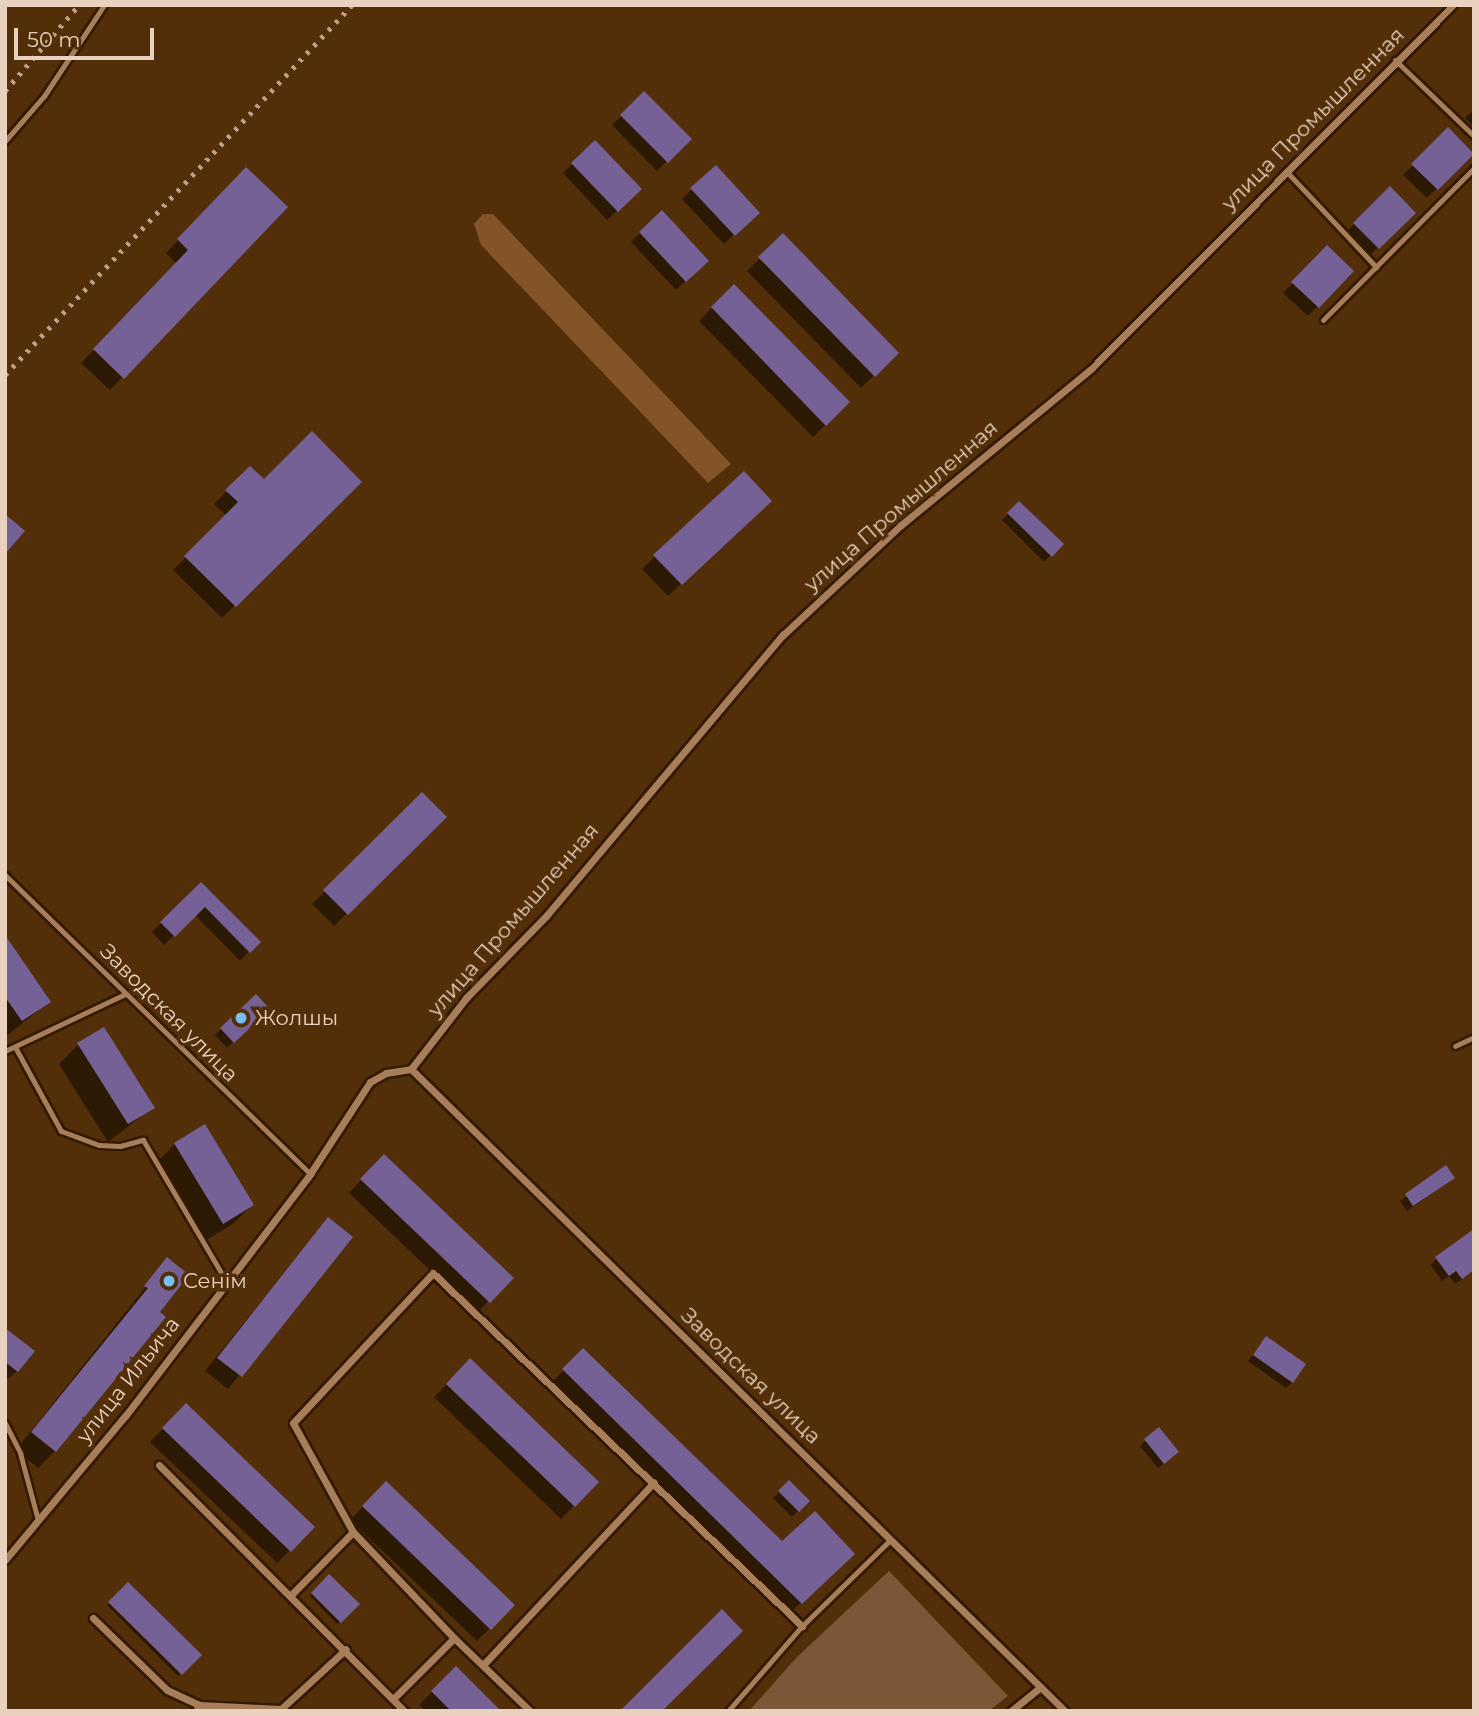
<!DOCTYPE html>
<html>
<head>
<meta charset="utf-8">
<style>
  body { margin:0 }
  #map { position:relative; width:1479px; height:1716px; overflow:hidden; background:#522f09; font-family:Montserrat,sans-serif }
  div>[style] { position:absolute }
  .green>* { inset:0; background:#7b5737 }
  .forest>* { inset:0; background:#825428 }
  .shadow>* { inset:0; background:#0007 }
  .building>* { inset:0; background:#766196 }
  .roads { filter:drop-shadow(2px 0 #321800) drop-shadow(-2px 0 #321800) drop-shadow(0 2px #321800) drop-shadow(0 -2px #321800) }
  .service>* { height:5px; margin:-2.5px; padding:0 2.5px; transform-origin:2.5px; border-radius:2.5px; background:#a77e5a }
  .minor>* { height:7px; margin:-3.5px; padding:0 3.5px; transform-origin:3.5px; border-radius:3.5px; background:#a77e5a }
  .rail>* { height:5px; margin-top:-2.5px; transform-origin:0; background:repeating-linear-gradient(90deg,#baa087 0 3.5px,transparent 0 10.5px) }
  .dots>* { width:19px; height:19px; translate:-50% -50%; box-sizing:border-box; border:4px solid #522f09; border-radius:50% }
  span { translate:-50% -50%; white-space:nowrap; text-align:center; line-height:1.15; -webkit-text-stroke:7px #522f09; paint-order:stroke }
  .street-label { font-size:21px; color:#e8d2bf }
  .poi-label { font-size:21px; color:#e8d2bf }
  .left { translate:0 -50%; text-align:left }
  .frame { position:absolute; inset:0; border:7px solid #e8d2bf; pointer-events:none }
  .scale { position:absolute; left:14px; top:28px; width:140px; height:32px; box-sizing:border-box; border:4px solid #e8d2bf; border-top:0; padding-left:9px; font-size:21px; line-height:24px; white-space:nowrap; color:#e8d2bf; -webkit-text-stroke:5px #522f09; paint-order:stroke }
</style>
</head>
<body>
<div id="map">
  <div class="green">
    <i style="clip-path:polygon(889px 1571px,1008px 1696px,989px 1711px,749px 1711px,797px 1657px)"></i>
  </div>
  <div class="forest">
    <i style="clip-path:polygon(483px 214px,493px 214px,731px 464px,708px 483px,481px 245px,474px 224px)"></i>
  </div>
  <div class="shadow">
    <i style="clip-path:polygon(644px 93px,689px 139px,657px 171px,612px 125px)"></i>
    <i style="clip-path:polygon(1474px 109px,1474px 127px,1465px 118px)"></i>
    <i style="clip-path:polygon(1448px 130px,1472px 153px,1427px 198px,1403px 175px)"></i>
    <i style="clip-path:polygon(595px 142px,640px 189px,607px 220px,563px 173px)"></i>
    <i style="clip-path:polygon(715px 167px,757px 213px,724px 244px,682px 199px)"></i>
    <i style="clip-path:polygon(233px 182px,285px 207px,110px 390px,81px 363px,177px 264px,166px 253px)"></i>
    <i style="clip-path:polygon(1390px 189px,1413px 213px,1368px 257px,1345px 233px)"></i>
    <i style="clip-path:polygon(662px 212px,698px 270px,676px 290px,631px 242px)"></i>
    <i style="clip-path:polygon(783px 236px,897px 353px,861px 388px,747px 271px)"></i>
    <i style="clip-path:polygon(1327px 248px,1352px 271px,1308px 316px,1283px 293px)"></i>
    <i style="clip-path:polygon(734px 286px,848px 402px,813px 437px,699px 321px)"></i>
    <i style="clip-path:polygon(250px 468px,264px 482px,359px 482px,222px 618px,173px 570px,227px 516px,214px 504px)"></i>
    <i style="clip-path:polygon(1019px 503px,1061px 544px,1044px 562px,1002px 520px)"></i>
    <i style="clip-path:polygon(757px 514px,668px 596px,642px 569px,655px 556px)"></i>
    <i style="clip-path:polygon(422px 794px,445px 817px,334px 926px,312px 904px)"></i>
    <i style="clip-path:polygon(201px 884px,258px 942px,240px 961px,195px 915px,164px 945px,152px 932px)"></i>
    <i style="clip-path:polygon(5px 938px,49px 1002px,5px 1037px)"></i>
    <i style="clip-path:polygon(256px 996px,268px 1009px,227px 1048px,215px 1035px)"></i>
    <i style="clip-path:polygon(78px 1045px,152px 1108px,108px 1142px,59px 1064px)"></i>
    <i style="clip-path:polygon(175px 1144px,252px 1205px,233px 1224px,203px 1242px,156px 1163px)"></i>
    <i style="clip-path:polygon(384px 1156px,511px 1278px,476px 1314px,349px 1193px)"></i>
    <i style="clip-path:polygon(1446px 1168px,1447px 1183px,1407px 1211px,1400px 1201px)"></i>
    <i style="clip-path:polygon(328px 1219px,351px 1237px,228px 1389px,205px 1371px)"></i>
    <i style="clip-path:polygon(1436px 1259px,1474px 1270px,1455px 1284px,1449px 1276px,1442px 1281px,1431px 1265px)"></i>
    <i style="clip-path:polygon(167px 1260px,55px 1451px,38px 1468px,16px 1450px)"></i>
    <i style="clip-path:polygon(5px 1331px,17px 1371px,8px 1379px,5px 1377px)"></i>
    <i style="clip-path:polygon(1266px 1338px,1292px 1382px,1286px 1388px,1248px 1361px)"></i>
    <i style="clip-path:polygon(583px 1351px,782px 1544px,841px 1565px,789px 1614px,552px 1382px)"></i>
    <i style="clip-path:polygon(470px 1361px,597px 1482px,561px 1519px,434px 1397px)"></i>
    <i style="clip-path:polygon(186px 1405px,313px 1527px,277px 1563px,150px 1442px)"></i>
    <i style="clip-path:polygon(1146px 1440px,1171px 1458px,1158px 1468px,1140px 1446px)"></i>
    <i style="clip-path:polygon(789px 1482px,807px 1501px,792px 1517px,773px 1498px)"></i>
    <i style="clip-path:polygon(386px 1483px,513px 1605px,477px 1641px,350px 1520px)"></i>
    <i style="clip-path:polygon(329px 1576px,357px 1604px,337px 1624px,310px 1596px)"></i>
    <i style="clip-path:polygon(128px 1585px,199px 1655px,178px 1676px,107px 1605px)"></i>
    <i style="clip-path:polygon(456px 1668px,499px 1711px,426px 1711px,419px 1705px)"></i>
  </div>
  <div class="building">
    <i style="clip-path:polygon(644px 91px,692px 139px,668px 163px,620px 115px)"></i>
    <i style="clip-path:polygon(1448px 127px,1474px 154px,1438px 190px,1411px 164px)"></i>
    <i style="clip-path:polygon(595px 140px,642px 189px,618px 212px,571px 163px)"></i>
    <i style="clip-path:polygon(716px 165px,760px 213px,735px 236px,690px 188px)"></i>
    <i style="clip-path:polygon(246px 167px,288px 207px,124px 379px,93px 349px,188px 250px,177px 239px)"></i>
    <i style="clip-path:polygon(1390px 186px,1416px 213px,1379px 249px,1353px 223px)"></i>
    <i style="clip-path:polygon(662px 210px,709px 261px,686px 282px,639px 232px)"></i>
    <i style="clip-path:polygon(783px 233px,899px 353px,875px 377px,758px 257px)"></i>
    <i style="clip-path:polygon(1327px 245px,1354px 271px,1319px 308px,1291px 282px)"></i>
    <i style="clip-path:polygon(734px 284px,850px 402px,826px 426px,711px 307px)"></i>
    <i style="clip-path:polygon(312px 431px,362px 482px,236px 607px,184px 556px,238px 502px,225px 490px,250px 466px,264px 479px)"></i>
    <i style="clip-path:polygon(744px 471px,772px 501px,682px 585px,653px 555px)"></i>
    <i style="clip-path:polygon(1019px 501px,1064px 544px,1052px 557px,1007px 513px)"></i>
    <i style="clip-path:polygon(5px 514px,25px 531px,5px 554px)"></i>
    <i style="clip-path:polygon(422px 792px,447px 817px,348px 915px,323px 890px)"></i>
    <i style="clip-path:polygon(201px 882px,261px 942px,250px 953px,205px 907px,175px 937px,160px 922px)"></i>
    <i style="clip-path:polygon(5px 935px,51px 1002px,22px 1021px,5px 997px)"></i>
    <i style="clip-path:polygon(256px 994px,270px 1009px,234px 1043px,220px 1028px)"></i>
    <i style="clip-path:polygon(104px 1027px,155px 1108px,128px 1124px,77px 1043px)"></i>
    <i style="clip-path:polygon(205px 1124px,254px 1205px,223px 1224px,174px 1143px)"></i>
    <i style="clip-path:polygon(384px 1154px,514px 1278px,490px 1303px,360px 1179px)"></i>
    <i style="clip-path:polygon(1446px 1165px,1455px 1178px,1413px 1206px,1405px 1194px)"></i>
    <i style="clip-path:polygon(328px 1217px,353px 1237px,242px 1377px,217px 1358px)"></i>
    <i style="clip-path:polygon(1474px 1229px,1474px 1270px,1462px 1279px,1456px 1271px,1449px 1276px,1435px 1257px)"></i>
    <i style="clip-path:polygon(167px 1257px,189px 1275px,160px 1312px,166px 1317px,56px 1452px,31px 1432px,148px 1288px,144px 1286px)"></i>
    <i style="clip-path:polygon(5px 1328px,35px 1351px,18px 1372px,5px 1362px)"></i>
    <i style="clip-path:polygon(1266px 1336px,1306px 1364px,1293px 1383px,1253px 1355px)"></i>
    <i style="clip-path:polygon(583px 1348px,782px 1541px,815px 1511px,855px 1554px,802px 1604px,562px 1369px)"></i>
    <i style="clip-path:polygon(470px 1358px,599px 1482px,575px 1507px,446px 1384px)"></i>
    <i style="clip-path:polygon(186px 1403px,315px 1527px,291px 1552px,162px 1428px)"></i>
    <i style="clip-path:polygon(1159px 1427px,1179px 1452px,1164px 1464px,1144px 1439px)"></i>
    <i style="clip-path:polygon(789px 1480px,810px 1501px,799px 1512px,778px 1491px)"></i>
    <i style="clip-path:polygon(386px 1481px,515px 1605px,491px 1630px,362px 1506px)"></i>
    <i style="clip-path:polygon(329px 1574px,360px 1604px,341px 1623px,311px 1593px)"></i>
    <i style="clip-path:polygon(128px 1582px,202px 1655px,182px 1675px,108px 1602px)"></i>
    <i style="clip-path:polygon(722px 1609px,743px 1631px,662px 1711px,620px 1711px)"></i>
    <i style="clip-path:polygon(456px 1666px,501px 1711px,451px 1711px,431px 1691px)"></i>
  </div>
  <div class="roads">
    <div class="service">
      <i style="left:1395px;top:60px;width:110px;rotate:43.9deg"></i>
      <i style="left:5px;top:141px;width:60px;rotate:-49.1deg"></i>
      <i style="left:44px;top:96px;width:109px;rotate:-56.6deg"></i>
      <i style="left:1286px;top:171px;width:132px;rotate:46.8deg"></i>
      <i style="left:1323px;top:320px;width:214px;rotate:-45.2deg"></i>
      <i style="left:5px;top:875px;width:427px;rotate:44.4deg"></i>
      <i style="left:1455px;top:1046px;width:21px;rotate:-25deg"></i>
      <i style="left:15px;top:1047px;width:96px;rotate:61.3deg"></i>
      <i style="left:61px;top:1131px;width:40px;rotate:20.2deg"></i>
      <i style="left:99px;top:1145px;width:21px;rotate:3deg"></i>
      <i style="left:120px;top:1146px;width:24px;rotate:-15deg"></i>
      <i style="left:143px;top:1140px;width:164px;rotate:59.5deg"></i>
      <i style="left:5px;top:1051px;width:133px;rotate:-25.4deg"></i>
      <i style="left:5px;top:1423px;width:34px;rotate:63deg"></i>
      <i style="left:20px;top:1453px;width:69px;rotate:75deg"></i>
      <i style="left:728px;top:1711px;width:113px;rotate:-49deg"></i>
      <i style="left:802px;top:1626px;width:124px;rotate:-44.3deg"></i>
    </div>
    <div class="minor">
      <i style="left:411px;top:1069px;width:90px;rotate:-52.2deg"></i>
      <i style="left:466px;top:998px;width:115px;rotate:-45.7deg"></i>
      <i style="left:546px;top:916px;width:368px;rotate:-49.9deg"></i>
      <i style="left:783px;top:635px;width:161px;rotate:-43deg"></i>
      <i style="left:901px;top:525px;width:246px;rotate:-39.4deg"></i>
      <i style="left:1091px;top:369px;width:513px;rotate:-45.16deg"></i>
      <i style="left:411px;top:1069px;width:916px;rotate:44.47deg"></i>
      <i style="left:159px;top:1465px;width:347px;rotate:45.1deg"></i>
      <i style="left:5px;top:1560px;width:189px;rotate:-50.2deg"></i>
      <i style="left:126px;top:1415px;width:303px;rotate:-52.6deg"></i>
      <i style="left:310px;top:1174px;width:110px;rotate:-56.9deg"></i>
      <i style="left:370px;top:1082px;width:18px;rotate:-29deg"></i>
      <i style="left:386px;top:1073px;width:25px;rotate:-9deg"></i>
      <i style="left:291px;top:1595px;width:88px;rotate:-45.5deg"></i>
      <i style="left:93px;top:1618px;width:103px;rotate:44.2deg"></i>
      <i style="left:167px;top:1690px;width:35px;rotate:25deg"></i>
      <i style="left:454px;top:1638px;width:105px;rotate:43.8deg"></i>
      <i style="left:483px;top:1665px;width:250px;rotate:-46.9deg"></i>
      <i style="left:393px;top:1699px;width:86px;rotate:-45deg"></i>
      <i style="left:454px;top:1638px;width:146px;rotate:-133.6deg"></i>
      <i style="left:353px;top:1532px;width:124px;rotate:-118.8deg"></i>
      <i style="left:293px;top:1423px;width:205px;rotate:-47deg"></i>
      <i style="left:433px;top:1273px;width:511px;rotate:43.73deg"></i>
      <i style="left:196px;top:1711px;width:7px;rotate:-63deg"></i>
      <i style="left:199px;top:1705px;width:82px;rotate:2.8deg"></i>
      <i style="left:281px;top:1709px;width:88px;rotate:-42.7deg"></i>
      <i style="left:1011px;top:1711px;width:38px;rotate:-39deg"></i>
    </div>
  </div>
  <div class="rail">
    <i style="left:5px;top:91px;width:113px;rotate:-49.3deg"></i>
    <i style="left:5px;top:375px;width:507px;rotate:-46.84deg"></i>
  </div>
  <div class="dots">
    <i style="left:241px;top:1018px;background:#76c0f7"></i>
    <i style="left:169px;top:1281px;background:#76c0f7"></i>
  </div>
  <div class="street-label">
    <span style="left:1313px;top:119px;rotate:-45deg">улица Промышленная</span>
    <span style="left:901px;top:506px;rotate:-41deg">улица Промышленная</span>
    <span style="left:513px;top:920px;rotate:-49deg">улица Промышленная</span>
    <span style="left:169px;top:1013px;rotate:45deg">Заводская улица</span>
    <span style="left:751px;top:1376px;rotate:44deg">Заводская улица</span>
    <span style="left:128px;top:1380px;rotate:-52deg">улица Ильича</span>
  </div>
  <div class="poi-label">
    <span class="left" style="left:255px;top:1018px">Жолшы</span>
    <span class="left" style="left:183px;top:1281px">Сенiм</span>
  </div>
  <div class="frame"></div>
  <div class="scale">50 m</div>
</div>
</body>
</html>
